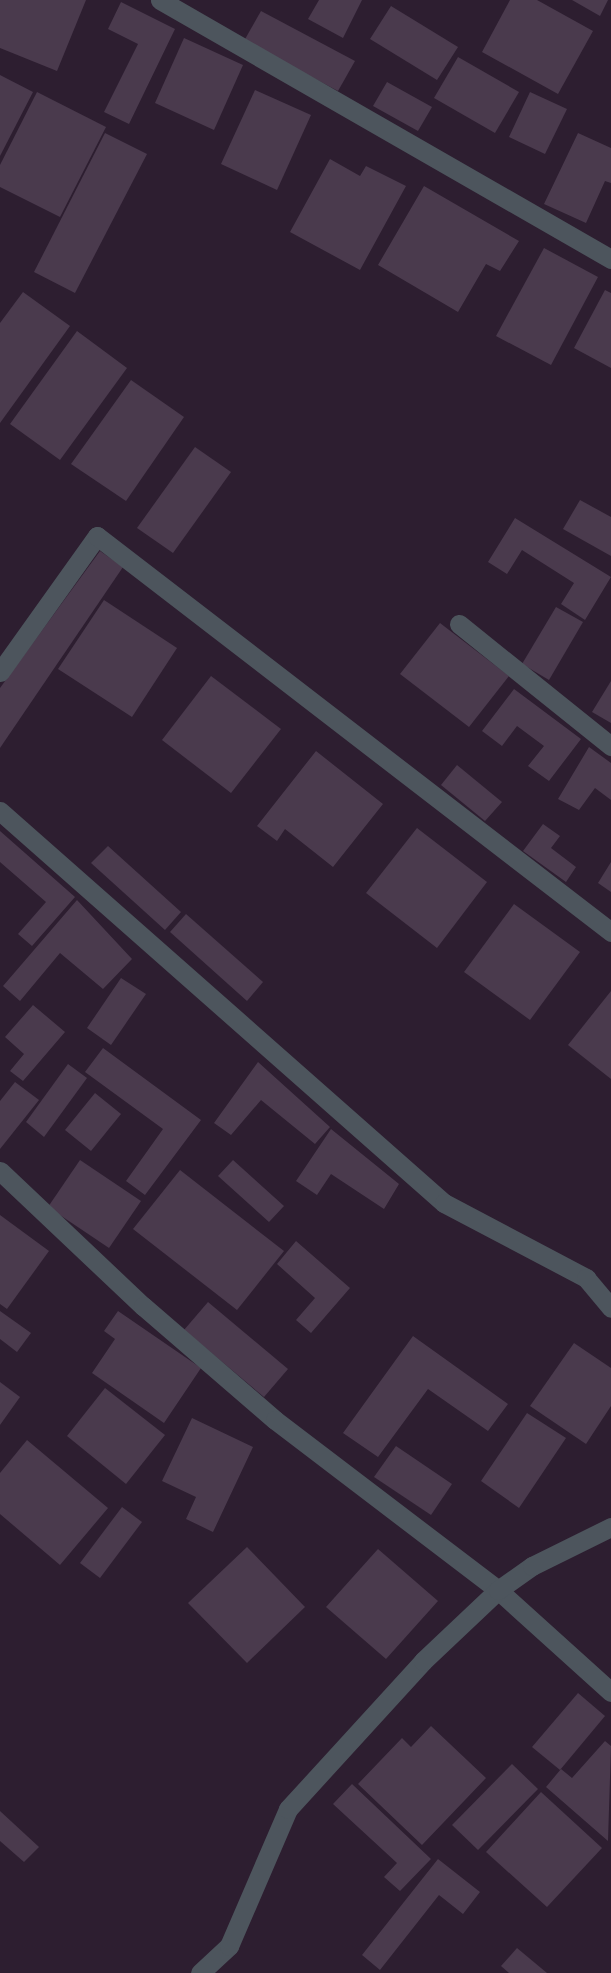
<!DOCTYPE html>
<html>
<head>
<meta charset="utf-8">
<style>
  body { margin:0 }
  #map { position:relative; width:611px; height:1973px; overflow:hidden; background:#2d1e30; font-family:Helvetica,sans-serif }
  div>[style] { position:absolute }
  .building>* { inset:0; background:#4a3a4d }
  .minor>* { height:19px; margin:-9.5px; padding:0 9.5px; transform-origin:9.5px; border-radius:9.5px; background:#4d555d }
  .tertiary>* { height:19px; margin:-9.5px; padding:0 9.5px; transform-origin:9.5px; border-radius:9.5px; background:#4d555d }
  span { translate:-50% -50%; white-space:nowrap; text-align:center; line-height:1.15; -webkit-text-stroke:7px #2d1e30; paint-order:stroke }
</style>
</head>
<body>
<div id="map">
  <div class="building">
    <i style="clip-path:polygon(0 0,86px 0,57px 71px,0 48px)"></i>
    <i style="clip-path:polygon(319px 0,362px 0,343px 38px,308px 19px)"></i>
    <i style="clip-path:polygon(510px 0,537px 0,593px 31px,558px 94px,482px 52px)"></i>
    <i style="clip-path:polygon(572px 0,608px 0,600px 16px)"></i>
    <i style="clip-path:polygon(121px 2px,175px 29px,129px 124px,104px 112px,138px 44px,108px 29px)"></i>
    <i style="clip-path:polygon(391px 6px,458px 47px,437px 80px,370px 39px)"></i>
    <i style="clip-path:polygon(261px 11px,355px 61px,338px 91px,244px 41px)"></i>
    <i style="clip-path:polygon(184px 38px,243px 65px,214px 130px,155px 103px)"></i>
    <i style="clip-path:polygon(458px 57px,519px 92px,495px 133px,434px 98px)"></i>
    <i style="clip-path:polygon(0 75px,33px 92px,0 156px)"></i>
    <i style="clip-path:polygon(387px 82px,432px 107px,418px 131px,373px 106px)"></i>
    <i style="clip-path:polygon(255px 90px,311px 115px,277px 190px,221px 164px)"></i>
    <i style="clip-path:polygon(37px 92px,106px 127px,60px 217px,0 187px,0 165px)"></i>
    <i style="clip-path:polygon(530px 92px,567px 109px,545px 154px,509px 137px)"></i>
    <i style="clip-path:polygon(105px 133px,147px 154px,75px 293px,34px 272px)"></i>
    <i style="clip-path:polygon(578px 133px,611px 148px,611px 183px,605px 181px,586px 223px,544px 204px)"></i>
    <i style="clip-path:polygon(330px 159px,360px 176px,366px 166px,406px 186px,360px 270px,290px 232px)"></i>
    <i style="clip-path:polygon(424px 186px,519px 241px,500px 271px,486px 264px,458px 312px,378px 265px)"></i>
    <i style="clip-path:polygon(544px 248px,598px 277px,551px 365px,496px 336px)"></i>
    <i style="clip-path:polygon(605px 290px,611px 293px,611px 368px,574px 348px)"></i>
    <i style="clip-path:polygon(23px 292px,70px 326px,0 423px,0 323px)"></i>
    <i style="clip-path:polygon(77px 331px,127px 368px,60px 460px,10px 424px)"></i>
    <i style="clip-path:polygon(131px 380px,184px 417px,126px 501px,71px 464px)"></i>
    <i style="clip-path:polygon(195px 447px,231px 472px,173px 553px,137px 528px)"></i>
    <i style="clip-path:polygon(580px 500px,611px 517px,611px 556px,563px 529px)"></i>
    <i style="clip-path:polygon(515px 518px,611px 577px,585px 620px,561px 604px,574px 583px,522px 550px,507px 574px,488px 562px)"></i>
    <i style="clip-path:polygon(100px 551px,123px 567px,0 748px,0 688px)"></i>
    <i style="clip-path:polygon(104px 600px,177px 648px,132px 717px,58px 669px)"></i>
    <i style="clip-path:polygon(556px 607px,583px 622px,549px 680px,522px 664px)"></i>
    <i style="clip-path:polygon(440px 623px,509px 676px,469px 727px,400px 674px)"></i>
    <i style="clip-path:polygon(211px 676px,281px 729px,231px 793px,162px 740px)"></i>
    <i style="clip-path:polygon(611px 681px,611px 723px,592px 712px)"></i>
    <i style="clip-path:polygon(514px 689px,581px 739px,549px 781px,528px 766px,544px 746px,517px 726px,502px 746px,482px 731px)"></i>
    <i style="clip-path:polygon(589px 747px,611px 763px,611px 800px,595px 788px,579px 810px,558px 799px)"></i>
    <i style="clip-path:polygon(316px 751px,383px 804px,333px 867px,285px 829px,277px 841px,257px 826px)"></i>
    <i style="clip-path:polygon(457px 765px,502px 802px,485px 821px,441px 785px)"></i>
    <i style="clip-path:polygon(543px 824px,560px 836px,551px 848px,576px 867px,566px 882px,523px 851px)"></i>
    <i style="clip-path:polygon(417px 828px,487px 882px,437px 948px,366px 893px)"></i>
    <i style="clip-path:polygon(0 831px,75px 897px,32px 946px,18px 934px,46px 902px,0 862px)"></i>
    <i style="clip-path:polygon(108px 846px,181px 912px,165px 930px,91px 863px)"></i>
    <i style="clip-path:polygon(611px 862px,611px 892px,598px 883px)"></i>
    <i style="clip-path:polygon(77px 900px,132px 959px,103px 989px,60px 953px,20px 1001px,3px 986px)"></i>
    <i style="clip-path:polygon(514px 904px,580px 952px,530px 1020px,464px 972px)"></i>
    <i style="clip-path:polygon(186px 914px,263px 982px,247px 1001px,170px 932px)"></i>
    <i style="clip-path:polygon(121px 978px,146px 994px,111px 1045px,87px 1028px)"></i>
    <i style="clip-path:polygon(611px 991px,611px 1079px,568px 1045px)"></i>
    <i style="clip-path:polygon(33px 1005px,65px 1032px,23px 1081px,10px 1071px,24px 1054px,5px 1037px)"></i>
    <i style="clip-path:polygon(103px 1048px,201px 1120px,145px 1195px,126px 1181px,163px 1129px,85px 1072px)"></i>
    <i style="clip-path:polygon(258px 1062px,330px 1127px,315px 1144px,261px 1100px,231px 1135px,214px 1123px)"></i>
    <i style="clip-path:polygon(68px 1064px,87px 1078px,44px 1137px,26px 1122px)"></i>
    <i style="clip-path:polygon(15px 1082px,39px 1100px,0 1149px,0 1101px)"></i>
    <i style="clip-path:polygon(95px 1093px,121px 1114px,91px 1151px,65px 1130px)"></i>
    <i style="clip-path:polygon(331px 1129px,399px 1184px,384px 1209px,331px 1174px,317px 1195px,296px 1181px)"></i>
    <i style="clip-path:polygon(80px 1160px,141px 1201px,109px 1248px,48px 1207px)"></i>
    <i style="clip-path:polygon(233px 1160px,284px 1206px,269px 1222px,218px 1176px)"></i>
    <i style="clip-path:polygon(180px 1170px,284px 1251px,237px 1310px,133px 1229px)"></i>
    <i style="clip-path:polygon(0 1215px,49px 1251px,7px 1309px,0 1304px)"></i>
    <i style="clip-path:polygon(296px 1241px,350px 1288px,311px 1333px,296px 1320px,315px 1298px,277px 1264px)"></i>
    <i style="clip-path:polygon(208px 1302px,288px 1369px,264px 1397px,184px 1330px)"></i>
    <i style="clip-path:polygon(0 1311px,31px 1333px,17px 1352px,0 1339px)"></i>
    <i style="clip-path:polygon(118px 1311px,201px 1368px,164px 1423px,92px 1373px,115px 1339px,104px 1331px)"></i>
    <i style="clip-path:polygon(413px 1336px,508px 1404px,488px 1431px,428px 1389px,378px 1457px,343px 1433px)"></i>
    <i style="clip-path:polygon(574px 1343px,611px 1368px,611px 1406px,586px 1444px,530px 1406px)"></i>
    <i style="clip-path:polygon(0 1382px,20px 1397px,0 1425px)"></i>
    <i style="clip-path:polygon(105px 1388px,165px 1435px,126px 1484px,67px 1436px)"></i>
    <i style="clip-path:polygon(527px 1413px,566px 1438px,519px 1508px,481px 1481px)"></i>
    <i style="clip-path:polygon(192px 1418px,253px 1447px,213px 1532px,186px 1519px,196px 1497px,162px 1481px)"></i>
    <i style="clip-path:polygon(27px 1440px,108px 1508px,60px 1565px,0 1514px,0 1473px)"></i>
    <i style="clip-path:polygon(396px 1446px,452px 1484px,431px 1515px,374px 1477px)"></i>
    <i style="clip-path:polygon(122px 1507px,142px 1522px,100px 1578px,80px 1563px)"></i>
    <i style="clip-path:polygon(247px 1547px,305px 1607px,247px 1663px,188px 1603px)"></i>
    <i style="clip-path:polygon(378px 1549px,438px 1601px,386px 1659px,326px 1607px)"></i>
    <i style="clip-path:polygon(578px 1693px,605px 1716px,560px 1770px,532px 1747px)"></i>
    <i style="clip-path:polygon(431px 1726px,486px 1778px,422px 1845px,358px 1784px,402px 1738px,411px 1747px)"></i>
    <i style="clip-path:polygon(605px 1741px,611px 1746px,608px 1841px,546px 1787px,561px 1769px,572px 1778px)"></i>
    <i style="clip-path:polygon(512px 1764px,538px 1789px,478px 1850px,452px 1825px)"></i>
    <i style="clip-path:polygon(352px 1784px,431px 1859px,400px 1891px,384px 1877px,397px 1863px,333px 1804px)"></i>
    <i style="clip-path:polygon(541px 1792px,602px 1848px,547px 1907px,486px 1852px)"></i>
    <i style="clip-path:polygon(0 1811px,39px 1847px,24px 1862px,0 1841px)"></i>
    <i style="clip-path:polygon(438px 1859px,480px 1892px,463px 1914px,439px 1895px,380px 1970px,362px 1955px)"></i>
    <i style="clip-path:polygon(517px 1948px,547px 1973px,509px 1973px,501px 1966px)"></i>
  </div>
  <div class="minor">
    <i style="left:160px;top:0;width:520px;rotate:29.87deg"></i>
    <i style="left:459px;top:624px;width:195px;rotate:38.8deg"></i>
    <i style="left:0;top:672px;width:167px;rotate:-54.5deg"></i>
    <i style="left:97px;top:536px;width:649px;rotate:37.61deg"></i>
    <i style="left:0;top:811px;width:592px;rotate:41.44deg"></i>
    <i style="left:444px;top:1203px;width:161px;rotate:27.8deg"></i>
    <i style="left:586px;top:1278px;width:39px;rotate:50deg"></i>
    <i style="left:0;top:1171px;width:197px;rotate:43.4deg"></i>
    <i style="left:143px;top:1306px;width:174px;rotate:40.8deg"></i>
    <i style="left:275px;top:1420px;width:280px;rotate:37.3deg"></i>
    <i style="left:498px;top:1590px;width:152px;rotate:42.1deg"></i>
  </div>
  <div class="tertiary">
    <i style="left:200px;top:1973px;width:40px;rotate:-43deg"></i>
    <i style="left:229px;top:1946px;width:149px;rotate:-66.7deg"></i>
    <i style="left:288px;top:1809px;width:200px;rotate:-47.6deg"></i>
    <i style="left:423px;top:1661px;width:103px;rotate:-43.4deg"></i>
    <i style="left:498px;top:1590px;width:42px;rotate:-35.2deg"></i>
    <i style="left:532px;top:1566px;width:88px;rotate:-26.3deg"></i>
  </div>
</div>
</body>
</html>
